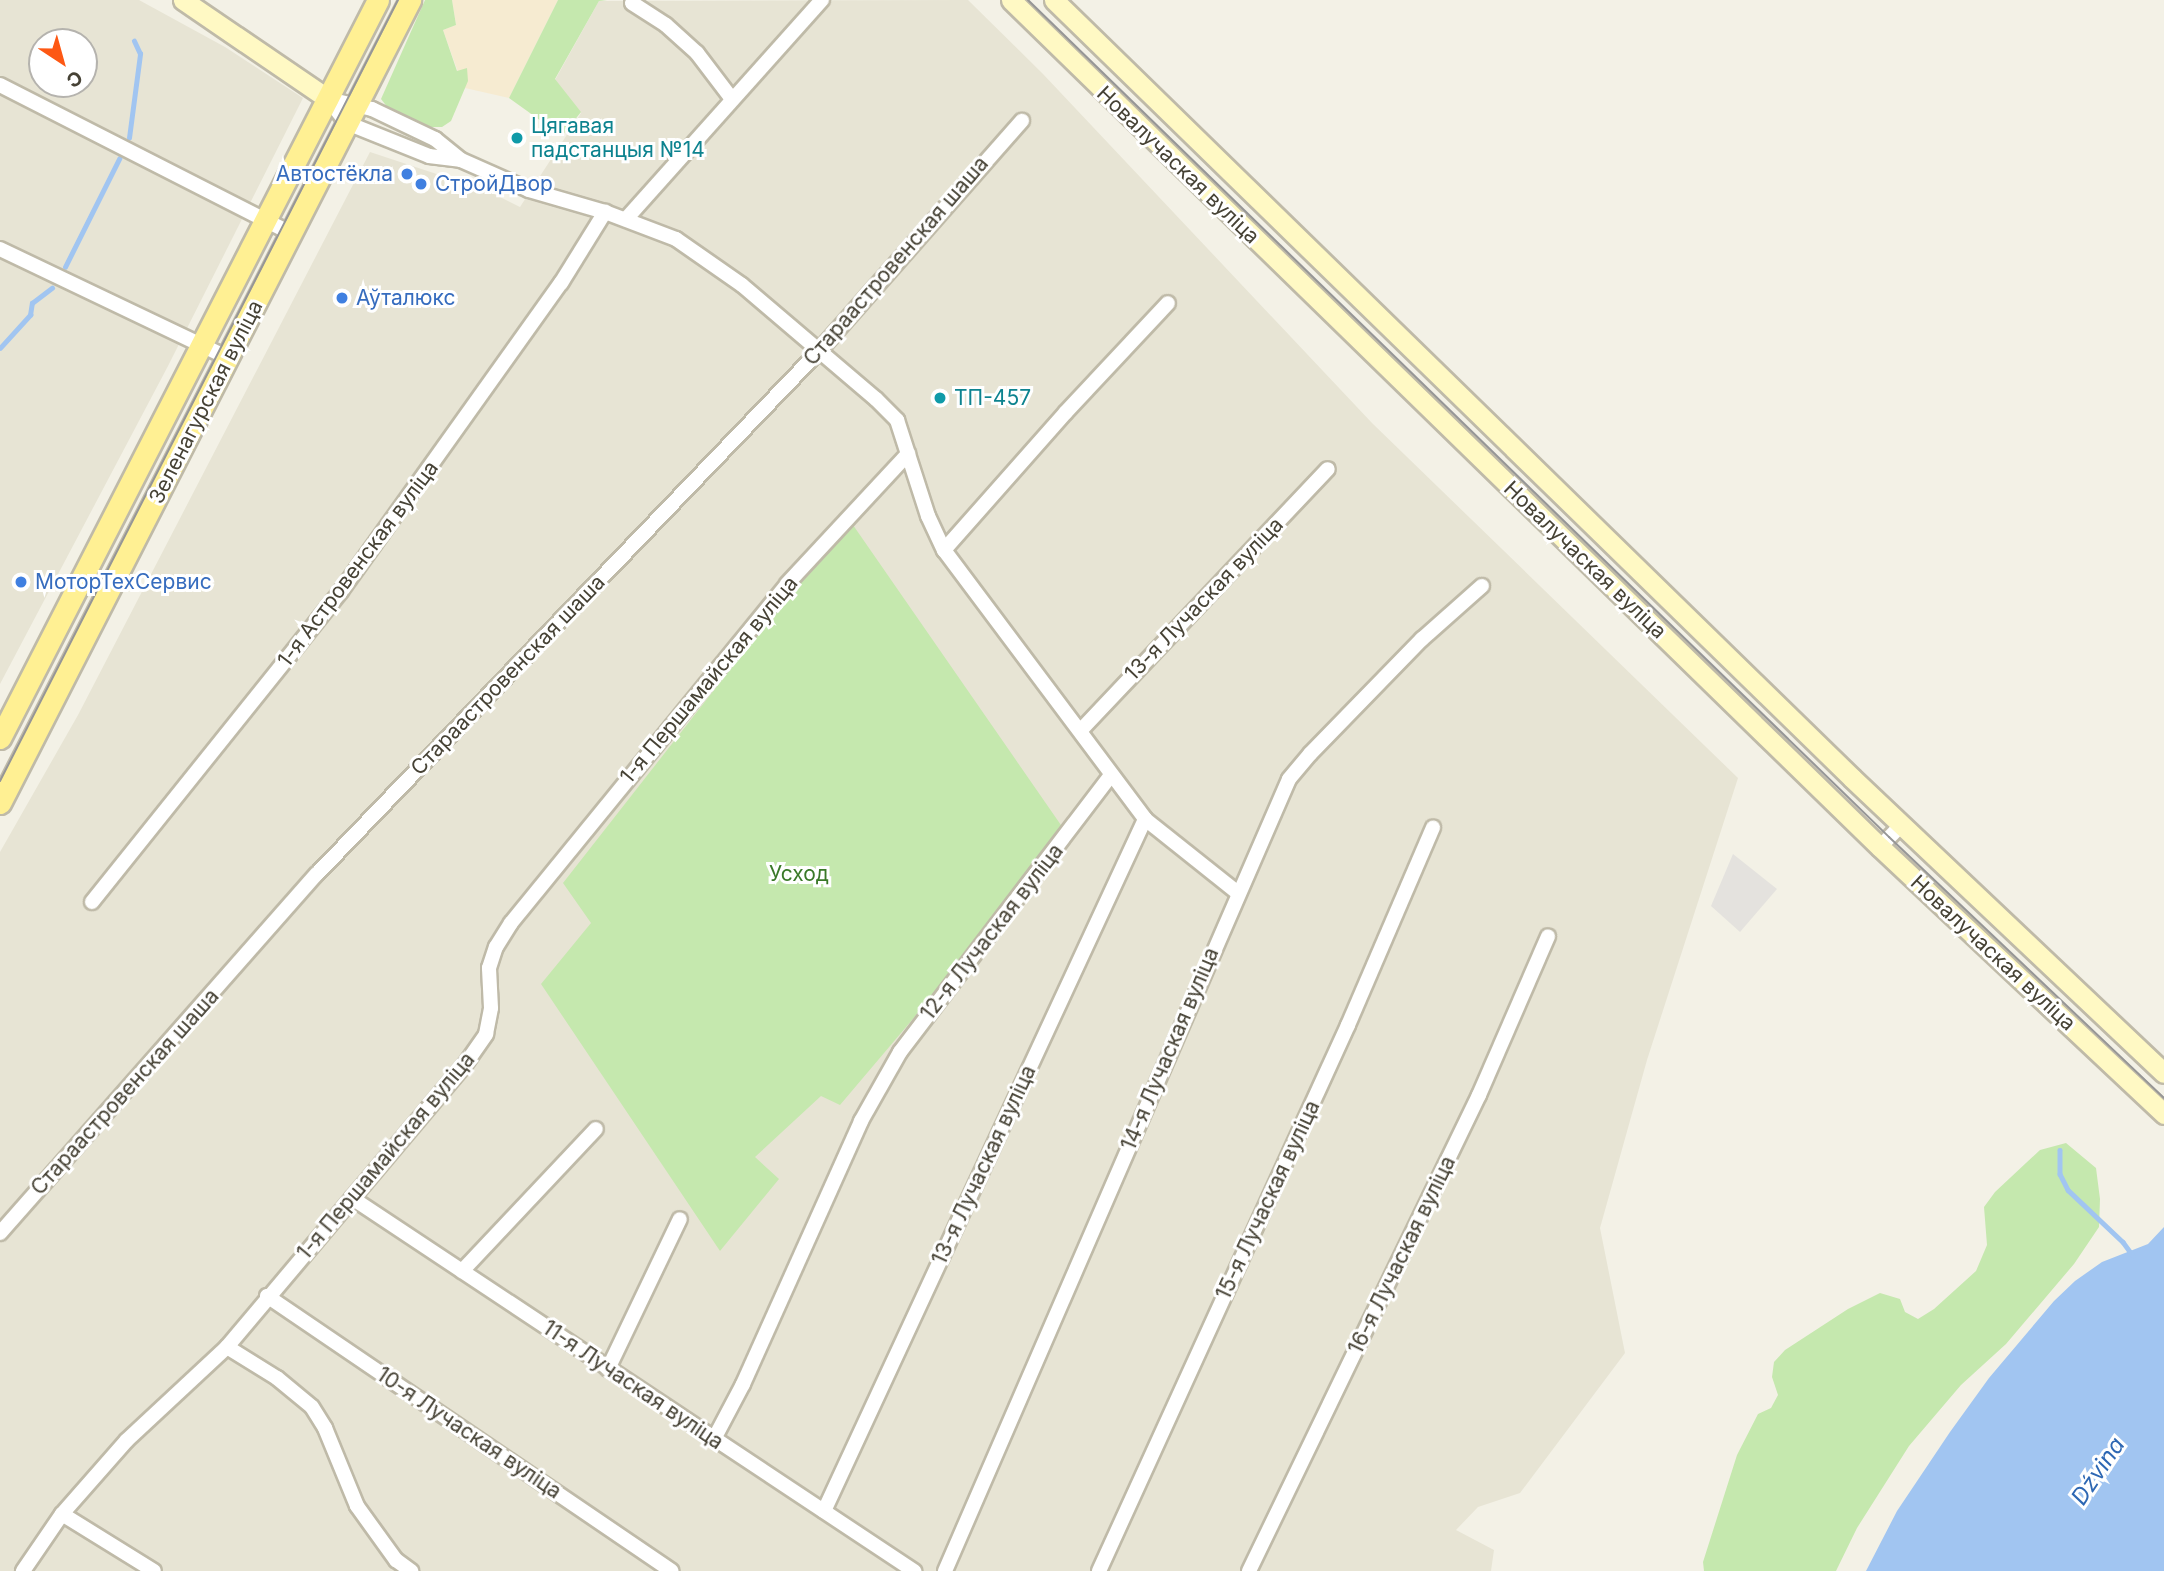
<!DOCTYPE html>
<html>
<head>
<meta charset="utf-8">
<style>
  body { margin:0 }
  #map { position:relative; width:2164px; height:1571px; overflow:hidden; background:#f3f1e6; font-family:Inter,sans-serif }
  div>[style] { position:absolute }
  .residential>* { inset:0; background:#e7e4d4 }
  .commercial>* { inset:0; background:#f6ebd1 }
  .green>* { inset:0; background:#c5e8ae }
  .parking>* { inset:0; background:#e4e2de }
  .water>* { inset:0; background:#a1c5f1 }
  .stream>* { height:4.5px; margin:-2.25px; padding:0 2.25px; transform-origin:2.25px; border-radius:2.25px; background:#a1c5f1 }
  .roads { filter:drop-shadow(2px 0 #bfbaa8) drop-shadow(-2px 0 #bfbaa8) drop-shadow(0 2px #bfbaa8) drop-shadow(0 -2px #bfbaa8) }
  .minor>* { height:14px; margin:-7px; padding:0 7px; transform-origin:7px; border-radius:7px; background:#fff }
  .secondary>* { height:19px; margin:-9.5px; padding:0 9.5px; transform-origin:9.5px; border-radius:9.5px; background:#fff9c4 }
  .primary>* { height:21px; margin:-10.5px; padding:0 10.5px; transform-origin:10.5px; border-radius:10.5px; background:#fff093 }
  .tram>* { height:2px; margin:-1px; padding:0 1px; transform-origin:1px; border-radius:1px; background:#969696 }
  .dots>* { width:19px; height:19px; translate:-50% -50%; box-sizing:border-box; border:4px solid #fff; border-radius:50% }
  span { translate:-50% -50%; white-space:nowrap; text-align:center; line-height:1.15; -webkit-text-stroke:6px #fff; paint-order:stroke }
  .culture-label { font-size:21px; color:#0d838f }
  .left { translate:0 -50%; text-align:left }
  .street-label { font-size:21px; color:#464235 }
  .shop-label { font-size:21px; color:#366cbe }
  .right { translate:-100% -50%; text-align:right }
  .park-label { font-size:21px; color:#3a7928 }
  .water-label { font-size:23px; color:#2d67b3; font-style:italic }
  .north { position:absolute; left:28px; top:28px; width:70px; height:70px; box-sizing:border-box; background:#fff; border:2px solid #b5b3ae; border-radius:50%; rotate:144deg; font-size:19px; font-weight:700; line-height:28px; text-align:center; color:#464235 }
  .north::after { content:''; display:block; margin:auto; width:24px; height:32px; background:#fd5814; clip-path:polygon(50% 0,100% 100%,50% 72%,0 100%) }
</style>
</head>
<body>
<div id="map">
  <div class="residential">
    <i style="clip-path:polygon(evenodd,0 0,139px 0,225px 47px,303px 98px,168px 366px,0 684px,0 0,42px 42px,84px 42px,84px 84px,42px 84px,42px 42px)"></i>
    <i style="clip-path:polygon(968px 0,1043px 74px,1372px 423px,1738px 778px,1647px 1060px,1600px 1228px,1625px 1353px,1520px 1493px,1478px 1507px,1456px 1530px,1494px 1550px,1491px 1571px,0 1571px,0 852px,78px 715px,370px 152px,488px 191px,520px 207px,581px 113px,555px 80px,599px 1px)"></i>
  </div>
  <div class="commercial">
    <i style="clip-path:polygon(452px 0,558px 0,509px 98px,465px 88px,467px 68px,458px 72px,443px 30px,456px 25px)"></i>
  </div>
  <div class="green">
    <i style="clip-path:polygon(425px 0,452px 0,456px 25px,443px 30px,457px 71px,467px 68px,468px 81px,451px 121px,442px 127px,426px 127px,388px 108px,381px 99px)"></i>
    <i style="clip-path:polygon(558px 0,607px 0,599px 1px,555px 79px,581px 112px,562px 136px,509px 98px)"></i>
    <i style="clip-path:polygon(853px 525px,1063px 828px,934px 994px,840px 1105px,821px 1096px,755px 1157px,779px 1179px,720px 1251px,541px 984px,591px 923px,563px 883px,783px 602px)"></i>
    <i style="clip-path:polygon(2066px 1143px,2096px 1168px,2100px 1199px,2099px 1227px,2074px 1264px,2006px 1344px,1961px 1385px,1909px 1446px,1857px 1528px,1836px 1571px,1704px 1571px,1703px 1562px,1737px 1455px,1758px 1414px,1771px 1408px,1778px 1395px,1772px 1377px,1774px 1362px,1785px 1350px,1848px 1309px,1880px 1293px,1900px 1299px,1905px 1312px,1918px 1319px,1934px 1309px,1976px 1271px,1987px 1245px,1984px 1207px,1995px 1192px,2040px 1150px)"></i>
  </div>
  <div class="parking">
    <i style="clip-path:polygon(1733px 854px,1777px 889px,1740px 932px,1711px 906px)"></i>
  </div>
  <div class="water">
    <i style="clip-path:polygon(2164px 1227px,2164px 1571px,1866px 1571px,1897px 1511px,1950px 1432px,1989px 1378px,2054px 1301px,2075px 1281px,2102px 1262px,2148px 1244px)"></i>
  </div>
  <div class="stream">
    <i style="left:129px;top:138px;width:85px;rotate:-82.5deg"></i>
    <i style="left:140px;top:54px;width:14px;rotate:-115deg"></i>
    <i style="left:65px;top:267px;width:121px;rotate:-63.4deg"></i>
    <i style="left:0;top:348px;width:45px;rotate:-47.7deg"></i>
    <i style="left:30px;top:315px;width:12px;rotate:-81deg"></i>
    <i style="left:32px;top:303px;width:25px;rotate:-37deg"></i>
    <i style="left:2060px;top:1150px;width:24px;rotate:90deg"></i>
    <i style="left:2060px;top:1174px;width:18px;rotate:63deg"></i>
    <i style="left:2068px;top:1190px;width:76px;rotate:43.4deg"></i>
    <i style="left:2123px;top:1242px;width:17px;rotate:54deg"></i>
  </div>
  <div class="roads">
    <div class="minor">
      <i style="left:632px;top:3px;width:40px;rotate:32.9deg"></i>
      <i style="left:666px;top:25px;width:42px;rotate:42.1deg"></i>
      <i style="left:697px;top:53px;width:58px;rotate:52.7deg"></i>
      <i style="left:0;top:85px;width:326px;rotate:27deg"></i>
      <i style="left:328px;top:99px;width:45px;rotate:12.8deg"></i>
      <i style="left:372px;top:109px;width:70px;rotate:25.5deg"></i>
      <i style="left:435px;top:139px;width:33px;rotate:39deg"></i>
      <i style="left:461px;top:160px;width:74px;rotate:23.8deg"></i>
      <i style="left:529px;top:190px;width:79px;rotate:16.1deg"></i>
      <i style="left:605px;top:212px;width:76px;rotate:20.8deg"></i>
      <i style="left:676px;top:239px;width:80px;rotate:34.9deg"></i>
      <i style="left:742px;top:285px;width:176px;rotate:40.4deg"></i>
      <i style="left:876px;top:399px;width:30px;rotate:45deg"></i>
      <i style="left:897px;top:420px;width:101px;rotate:72.1deg"></i>
      <i style="left:928px;top:516px;width:38px;rotate:65deg"></i>
      <i style="left:944px;top:550px;width:336px;rotate:53.2deg"></i>
      <i style="left:1145px;top:819px;width:119px;rotate:38.5deg"></i>
      <i style="left:328px;top:99px;width:31px;rotate:52deg"></i>
      <i style="left:347px;top:123px;width:88px;rotate:21.9deg"></i>
      <i style="left:429px;top:156px;width:31px;rotate:7deg"></i>
      <i style="left:626px;top:219px;width:294px;rotate:-48.2deg"></i>
      <i style="left:0;top:249px;width:254px;rotate:25.5deg"></i>
      <i style="left:944px;top:550px;width:184px;rotate:-48.5deg"></i>
      <i style="left:1066px;top:412px;width:149px;rotate:-46.9deg"></i>
      <i style="left:1081px;top:730px;width:359px;rotate:-46.6deg"></i>
      <i style="left:1880px;top:847px;width:32px;rotate:-46deg"></i>
      <i style="left:92px;top:902px;width:398px;rotate:-51.3deg"></i>
      <i style="left:341px;top:591px;width:379px;rotate:-54.5deg"></i>
      <i style="left:561px;top:283px;width:84px;rotate:-58.2deg"></i>
      <i style="left:352px;top:1198px;width:675px;rotate:33.57deg"></i>
      <i style="left:0;top:1233px;width:479px;rotate:-48.6deg"></i>
      <i style="left:317px;top:874px;width:725px;rotate:-46.17deg"></i>
      <i style="left:819px;top:351px;width:307px;rotate:-48.6deg"></i>
      <i style="left:462px;top:1271px;width:195px;rotate:-46.7deg"></i>
      <i style="left:267px;top:1296px;width:489px;rotate:34.2deg"></i>
      <i style="left:227px;top:1347px;width:59px;rotate:31.8deg"></i>
      <i style="left:277px;top:1378px;width:45px;rotate:39.6deg"></i>
      <i style="left:312px;top:1407px;width:25px;rotate:58deg"></i>
      <i style="left:325px;top:1428px;width:84px;rotate:67.7deg"></i>
      <i style="left:357px;top:1506px;width:67px;rotate:54.2deg"></i>
      <i style="left:396px;top:1560px;width:19px;rotate:36deg"></i>
      <i style="left:608px;top:1369px;width:166px;rotate:-64.4deg"></i>
      <i style="left:714px;top:1439px;width:62px;rotate:-62.2deg"></i>
      <i style="left:743px;top:1384px;width:288px;rotate:-65.8deg"></i>
      <i style="left:861px;top:1121px;width:79px;rotate:-60.5deg"></i>
      <i style="left:900px;top:1052px;width:348px;rotate:-52.7deg"></i>
      <i style="left:824px;top:1511px;width:763px;rotate:-65.11deg"></i>
      <i style="left:62px;top:1514px;width:108px;rotate:31.8deg"></i>
      <i style="left:23px;top:1571px;width:69px;rotate:-55.6deg"></i>
      <i style="left:62px;top:1514px;width:98px;rotate:-48.7deg"></i>
      <i style="left:127px;top:1440px;width:137px;rotate:-42.9deg"></i>
      <i style="left:227px;top:1347px;width:368px;rotate:-49.9deg"></i>
      <i style="left:464px;top:1066px;width:39px;rotate:-55deg"></i>
      <i style="left:486px;top:1034px;width:26px;rotate:-79deg"></i>
      <i style="left:491px;top:1008px;width:40px;rotate:-92.9deg"></i>
      <i style="left:489px;top:968px;width:22px;rotate:-72deg"></i>
      <i style="left:496px;top:947px;width:28px;rotate:-58deg"></i>
      <i style="left:511px;top:923px;width:437px;rotate:-50.8deg"></i>
      <i style="left:787px;top:584px;width:178px;rotate:-47.1deg"></i>
      <i style="left:945px;top:1571px;width:863px;rotate:-66.52deg"></i>
      <i style="left:1289px;top:779px;width:33px;rotate:-50deg"></i>
      <i style="left:1310px;top:754px;width:161px;rotate:-45.8deg"></i>
      <i style="left:1422px;top:639px;width:80px;rotate:-41.5deg"></i>
      <i style="left:1099px;top:1571px;width:600px;rotate:-65.48deg"></i>
      <i style="left:1348px;top:1025px;width:215px;rotate:-66.7deg"></i>
      <i style="left:1249px;top:1571px;width:529px;rotate:-64.21deg"></i>
      <i style="left:1479px;top:1095px;width:173px;rotate:-66.5deg"></i>
    </div>
    <div class="secondary">
      <i style="left:183px;top:0;width:176px;rotate:34.3deg"></i>
      <i style="left:1011px;top:0;width:1213px;rotate:44.27deg"></i>
      <i style="left:1880px;top:847px;width:390px;rotate:43.2deg"></i>
      <i style="left:1054px;top:0;width:1114px;rotate:44.27deg"></i>
      <i style="left:1852px;top:778px;width:429px;rotate:43.4deg"></i>
    </div>
    <div class="primary">
      <i style="left:0;top:738px;width:829px;rotate:-62.88deg"></i>
      <i style="left:0;top:803px;width:902px;rotate:-62.95deg"></i>
    </div>
  </div>
  <div class="tram">
    <i style="left:1028px;top:0;width:1201px;rotate:44.19deg"></i>
    <i style="left:1889px;top:837px;width:379px;rotate:43.5deg"></i>
    <i style="left:0;top:781px;width:877px;rotate:-63deg"></i>
  </div>
  <div class="dots">
    <i style="left:517px;top:138px;background:#0f9aa8"></i>
    <i style="left:407px;top:174px;background:#3f7fe0"></i>
    <i style="left:421px;top:184px;background:#3f7fe0"></i>
    <i style="left:342px;top:298px;background:#3f7fe0"></i>
    <i style="left:940px;top:398px;background:#0f9aa8"></i>
    <i style="left:21px;top:582px;background:#3f7fe0"></i>
  </div>
  <div class="culture-label">
    <span class="left" style="left:531px;top:138px">Цягавая<br>падстанцыя №14</span>
    <span class="left" style="left:954px;top:398px">ТП-457</span>
  </div>
  <div class="street-label">
    <span style="left:1178px;top:165px;rotate:44deg">Новалучаская вуліца</span>
    <span style="left:896px;top:261px;rotate:-49deg">Стараастровенская шаша</span>
    <span style="left:206px;top:402px;rotate:-63deg">Зеленагурская вуліца</span>
    <span style="left:1585px;top:560px;rotate:44deg">Новалучаская вуліца</span>
    <span style="left:358px;top:564px;rotate:-53deg">1-я Астровенская вуліца</span>
    <span style="left:1204px;top:599px;rotate:-46deg">13-я Лучаская вуліца</span>
    <span style="left:508px;top:675px;rotate:-46deg">Стараастровенская шаша</span>
    <span style="left:709px;top:680px;rotate:-50deg">1-я Першамайская вуліца</span>
    <span style="left:992px;top:932px;rotate:-52deg">12-я Лучаская вуліца</span>
    <span style="left:1993px;top:953px;rotate:43deg">Новалучаская вуліца</span>
    <span style="left:1170px;top:1049px;rotate:-67deg">14-я Лучаская вуліца</span>
    <span style="left:125px;top:1092px;rotate:-48deg">Стараастровенская шаша</span>
    <span style="left:386px;top:1156px;rotate:-50deg">1-я Першамайская вуліца</span>
    <span style="left:984px;top:1165px;rotate:-65deg">13-я Лучаская вуліца</span>
    <span style="left:1268px;top:1200px;rotate:-65deg">15-я Лучаская вуліца</span>
    <span style="left:1402px;top:1255px;rotate:-64deg">16-я Лучаская вуліца</span>
    <span style="left:633px;top:1385px;rotate:34deg">11-я Лучаская вуліца</span>
    <span style="left:469px;top:1433px;rotate:34deg">10-я Лучаская вуліца</span>
  </div>
  <div class="shop-label">
    <span class="right" style="left:393px;top:174px">Автостёкла</span>
    <span class="left" style="left:435px;top:184px">СтройДвор</span>
    <span class="left" style="left:356px;top:298px">Аўталюкс</span>
    <span class="left" style="left:35px;top:582px">МоторТехСервис</span>
  </div>
  <div class="park-label">
    <span style="left:799px;top:874px">Усход</span>
  </div>
  <div class="water-label">
    <span style="left:2098px;top:1471px;rotate:-56deg">Dźvina</span>
  </div>
  <div class="north">С</div>
</div>
</body>
</html>
